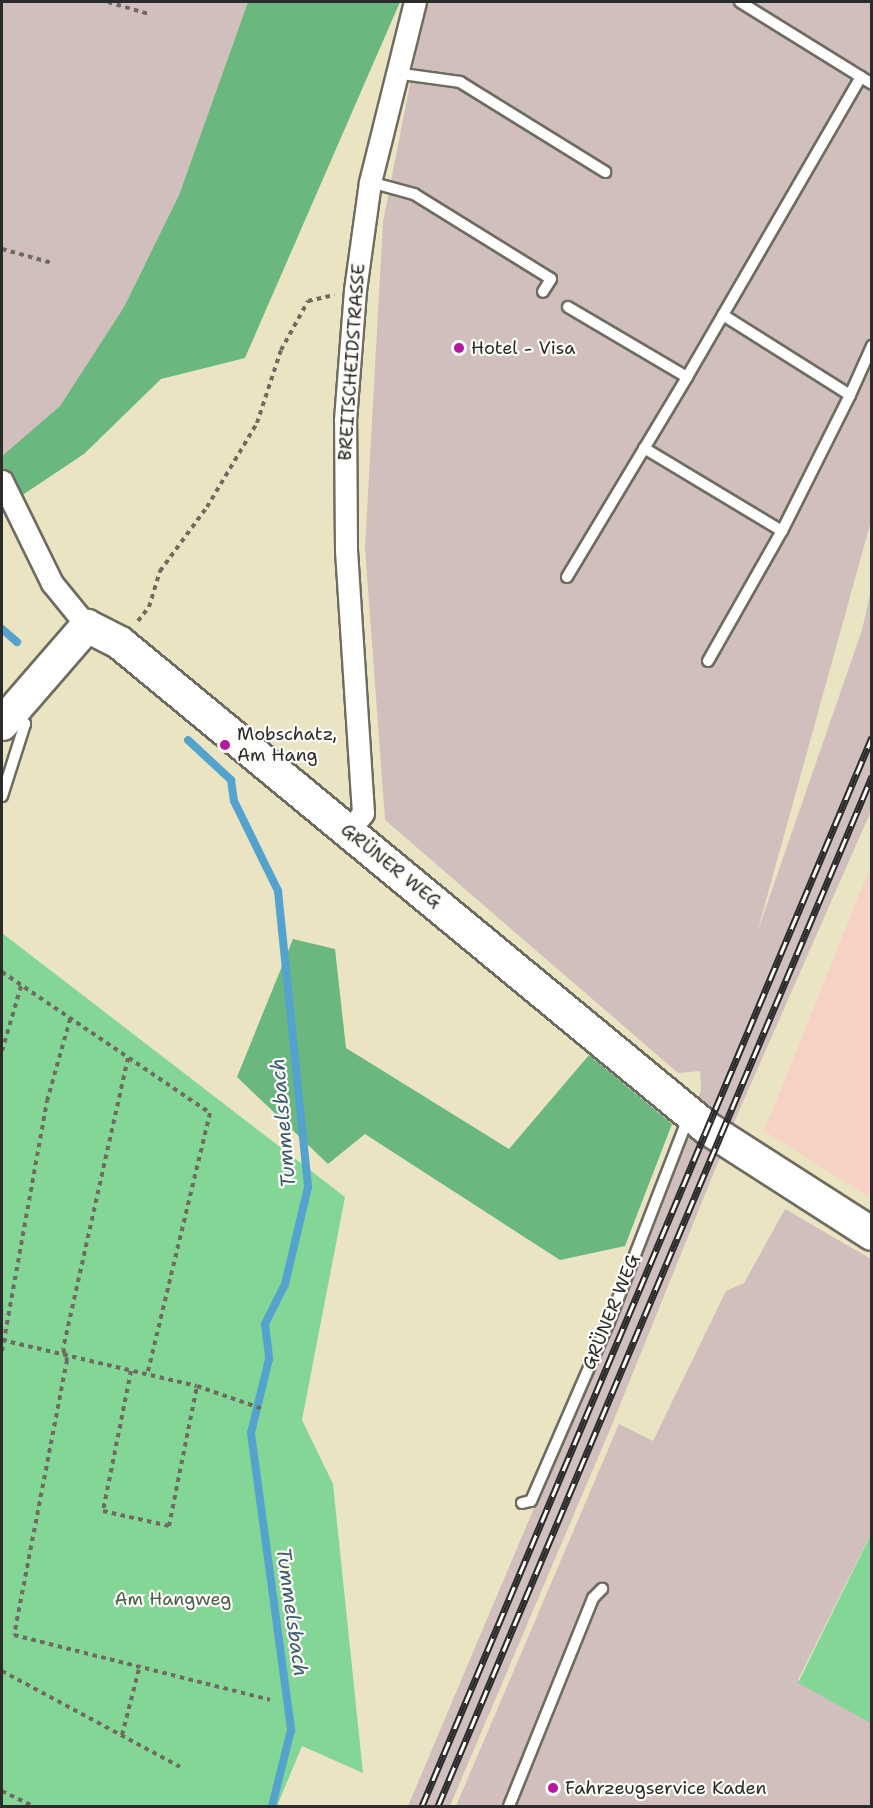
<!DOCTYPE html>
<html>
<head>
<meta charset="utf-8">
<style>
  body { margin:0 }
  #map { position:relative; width:873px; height:1808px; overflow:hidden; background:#ebe4c3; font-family:"Shantell Sans",sans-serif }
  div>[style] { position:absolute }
  .built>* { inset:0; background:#f5d2c3 }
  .industrial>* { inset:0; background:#d1bfbd }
  .green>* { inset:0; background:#84d697 }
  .forest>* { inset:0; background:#6bb780 }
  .stream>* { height:8px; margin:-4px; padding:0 4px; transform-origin:4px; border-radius:4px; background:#54a3ce }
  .path>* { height:4px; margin-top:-2px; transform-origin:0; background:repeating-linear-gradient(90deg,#6e6c60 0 4.5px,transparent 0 9px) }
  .roads { filter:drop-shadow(2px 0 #6e6c60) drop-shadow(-2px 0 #6e6c60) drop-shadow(0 2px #6e6c60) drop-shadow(0 -2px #6e6c60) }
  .lane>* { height:10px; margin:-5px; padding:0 5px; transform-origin:5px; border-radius:5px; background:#fff }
  .street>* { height:21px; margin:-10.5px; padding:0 10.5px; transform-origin:10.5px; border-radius:10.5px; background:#fff }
  .secondary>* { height:32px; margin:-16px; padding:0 16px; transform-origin:16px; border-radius:16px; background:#fff }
  .rail>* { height:7px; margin-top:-3.5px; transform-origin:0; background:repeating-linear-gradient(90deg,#fdfcf7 0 14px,#2b2b2b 0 28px); box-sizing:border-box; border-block:2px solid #2b2b2b }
  .dots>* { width:16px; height:16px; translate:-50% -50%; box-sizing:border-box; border:3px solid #fdfcf7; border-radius:50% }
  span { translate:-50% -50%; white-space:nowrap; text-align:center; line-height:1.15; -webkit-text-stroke:4.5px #fdfcf7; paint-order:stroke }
  .poi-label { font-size:18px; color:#2b2b2b }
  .left { translate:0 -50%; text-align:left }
  .street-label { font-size:18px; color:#2b2b2b }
  .park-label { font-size:18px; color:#465e4b }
  .water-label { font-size:20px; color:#3b5b6c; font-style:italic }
  .frame { position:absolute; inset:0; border:3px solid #2b2b2b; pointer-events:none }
</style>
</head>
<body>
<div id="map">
  <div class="built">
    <i style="clip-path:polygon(871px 865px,872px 1186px,867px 1196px,764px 1131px)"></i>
  </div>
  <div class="industrial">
    <i style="clip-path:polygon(2px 2px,248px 2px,179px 195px,124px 307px,60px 406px,2px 456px)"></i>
    <i style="clip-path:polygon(426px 2px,871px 2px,871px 521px,757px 933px,862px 630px,871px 590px,871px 811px,736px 1118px,611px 1427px,450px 1806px,408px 1806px,668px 1191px,701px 1090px,700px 1071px,678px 1073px,385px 820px,365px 548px,383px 222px)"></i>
    <i style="clip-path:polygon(785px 1209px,871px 1259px,871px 1533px,798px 1680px,871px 1721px,871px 1806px,456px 1806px,619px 1424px,653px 1441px,726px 1291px,744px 1283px)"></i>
  </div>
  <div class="green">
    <i style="clip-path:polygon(2px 933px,345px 1197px,302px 1420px,333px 1484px,363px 1773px,302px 1746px,277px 1806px,2px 1806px)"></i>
    <i style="clip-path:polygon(871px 1534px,871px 1723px,798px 1683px)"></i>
  </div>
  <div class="forest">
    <i style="clip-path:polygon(248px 2px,400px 2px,245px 358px,161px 379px,84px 454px,12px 502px,2px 481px,2px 456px,60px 406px,124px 307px,179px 195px)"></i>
    <i style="clip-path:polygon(293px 939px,335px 949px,346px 1048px,509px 1149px,589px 1055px,672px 1124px,625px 1246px,560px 1260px,365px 1134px,328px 1164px,237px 1077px)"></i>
  </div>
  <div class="stream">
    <i style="left:2px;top:629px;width:20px;rotate:41deg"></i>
    <i style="left:188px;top:740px;width:59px;rotate:42.9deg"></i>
    <i style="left:231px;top:780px;width:21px;rotate:82deg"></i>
    <i style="left:234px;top:801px;width:100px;rotate:63.9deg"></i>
    <i style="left:278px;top:891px;width:298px;rotate:84.2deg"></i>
    <i style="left:308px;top:1187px;width:100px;rotate:103.3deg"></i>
    <i style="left:285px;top:1284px;width:45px;rotate:116.6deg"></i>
    <i style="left:265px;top:1324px;width:35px;rotate:83deg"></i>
    <i style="left:269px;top:1359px;width:76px;rotate:103.7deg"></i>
    <i style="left:251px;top:1433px;width:300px;rotate:82.3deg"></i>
    <i style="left:291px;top:1730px;width:78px;rotate:104deg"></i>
  </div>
  <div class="path">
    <i style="left:108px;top:2px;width:43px;rotate:16.3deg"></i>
    <i style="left:2px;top:249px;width:52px;rotate:15.6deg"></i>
    <i style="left:138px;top:621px;width:18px;rotate:-52deg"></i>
    <i style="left:149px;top:607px;width:38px;rotate:-73deg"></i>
    <i style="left:160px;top:571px;width:79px;rotate:-53.7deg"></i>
    <i style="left:207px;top:507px;width:98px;rotate:-59.2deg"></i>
    <i style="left:257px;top:423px;width:77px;rotate:-71.8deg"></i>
    <i style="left:281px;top:350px;width:56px;rotate:-61.1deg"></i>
    <i style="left:308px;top:301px;width:27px;rotate:-13deg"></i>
    <i style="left:2px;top:972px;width:251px;rotate:34.1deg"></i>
    <i style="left:210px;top:1113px;width:269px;rotate:103.5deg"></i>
    <i style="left:2px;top:1051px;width:68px;rotate:-73.7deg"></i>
    <i style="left:128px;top:1058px;width:298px;rotate:102.6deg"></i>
    <i style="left:63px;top:1349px;width:12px;rotate:70deg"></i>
    <i style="left:67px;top:1360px;width:280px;rotate:100.9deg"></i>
    <i style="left:14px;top:1635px;width:264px;rotate:14.2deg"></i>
    <i style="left:2px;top:1340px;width:200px;rotate:13.3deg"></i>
    <i style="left:197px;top:1386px;width:70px;rotate:19.2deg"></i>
    <i style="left:2px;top:1351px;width:254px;rotate:-79.8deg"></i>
    <i style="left:47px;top:1101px;width:85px;rotate:-74.3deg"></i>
    <i style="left:131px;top:1371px;width:143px;rotate:101.3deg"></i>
    <i style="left:103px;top:1511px;width:68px;rotate:12.8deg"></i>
    <i style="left:169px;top:1526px;width:143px;rotate:-78.7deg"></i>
    <i style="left:2px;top:1671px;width:202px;rotate:28.3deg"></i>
    <i style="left:122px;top:1735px;width:72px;rotate:-75.6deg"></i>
    <i style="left:2px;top:1791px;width:34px;rotate:26deg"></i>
  </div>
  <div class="roads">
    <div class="lane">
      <i style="left:740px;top:2px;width:155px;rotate:31.8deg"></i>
      <i style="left:395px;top:73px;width:66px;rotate:7.9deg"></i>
      <i style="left:460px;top:82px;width:171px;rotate:31.8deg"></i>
      <i style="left:370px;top:182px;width:46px;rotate:15.3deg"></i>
      <i style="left:414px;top:194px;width:161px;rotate:31.8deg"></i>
      <i style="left:551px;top:279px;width:15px;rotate:122deg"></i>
      <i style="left:568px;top:307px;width:138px;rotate:30.5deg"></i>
      <i style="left:687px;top:377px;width:347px;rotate:-59.9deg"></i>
      <i style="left:723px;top:315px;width:150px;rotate:32.2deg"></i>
      <i style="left:850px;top:395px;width:54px;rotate:-65.8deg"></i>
      <i style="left:644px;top:448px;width:161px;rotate:31deg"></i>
      <i style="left:567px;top:577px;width:233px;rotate:-59deg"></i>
      <i style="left:708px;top:661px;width:150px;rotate:-60.4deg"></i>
      <i style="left:782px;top:531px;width:152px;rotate:-63.4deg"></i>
      <i style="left:2px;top:796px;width:76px;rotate:-72.3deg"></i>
      <i style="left:25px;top:724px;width:16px;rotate:-133deg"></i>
      <i style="left:522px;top:1503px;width:9px;rotate:-13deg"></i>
      <i style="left:531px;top:1501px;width:195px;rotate:-66.5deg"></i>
      <i style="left:609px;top:1322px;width:221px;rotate:-68.8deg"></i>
      <i style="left:509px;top:1806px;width:224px;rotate:-68deg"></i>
      <i style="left:593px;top:1598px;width:13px;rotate:-45deg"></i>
    </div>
    <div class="street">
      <i style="left:2px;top:481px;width:114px;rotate:63.9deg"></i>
      <i style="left:52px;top:583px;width:55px;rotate:50.9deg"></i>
      <i style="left:348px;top:831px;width:23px;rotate:-50deg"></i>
      <i style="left:363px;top:813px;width:264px;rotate:-93.7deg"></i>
      <i style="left:346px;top:550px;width:130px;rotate:-90.4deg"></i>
      <i style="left:345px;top:420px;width:130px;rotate:-85.6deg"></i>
      <i style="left:355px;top:290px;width:109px;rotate:-82.1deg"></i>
      <i style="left:370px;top:182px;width:186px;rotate:-76deg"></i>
    </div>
    <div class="secondary">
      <i style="left:2px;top:724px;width:130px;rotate:-49.1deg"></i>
      <i style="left:87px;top:626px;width:37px;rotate:27deg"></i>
      <i style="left:120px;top:643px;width:761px;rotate:39.56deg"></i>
      <i style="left:707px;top:1128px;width:196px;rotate:32.7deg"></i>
    </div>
  </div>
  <div class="rail">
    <i style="left:422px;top:1806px;width:1160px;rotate:-67.17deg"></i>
    <i style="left:438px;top:1806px;width:1118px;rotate:-67.15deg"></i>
  </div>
  <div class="dots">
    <i style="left:459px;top:348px;background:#b5179e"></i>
    <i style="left:225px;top:745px;background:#b5179e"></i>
    <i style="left:553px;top:1788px;background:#b5179e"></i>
  </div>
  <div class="poi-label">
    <span class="left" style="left:471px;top:348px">Hotel - Visa</span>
    <span class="left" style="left:237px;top:745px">Mobschatz,<br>Am Hang</span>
    <span class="left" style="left:565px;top:1788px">Fahrzeugservice Kaden</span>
  </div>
  <div class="street-label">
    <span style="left:352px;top:362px;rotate:-86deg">BREITSCHEIDSTRASSE</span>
    <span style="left:391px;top:866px;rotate:39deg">GRÜNER WEG</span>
    <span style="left:611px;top:1312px;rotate:-68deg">GRÜNER WEG</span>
  </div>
  <div class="park-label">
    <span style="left:173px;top:1599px">Am Hangweg</span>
  </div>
  <div class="water-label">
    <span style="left:283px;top:1123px;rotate:-95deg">Tummelsbach</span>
    <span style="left:292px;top:1612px;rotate:82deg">Tummelsbach</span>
  </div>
  <div class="frame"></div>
</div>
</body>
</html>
